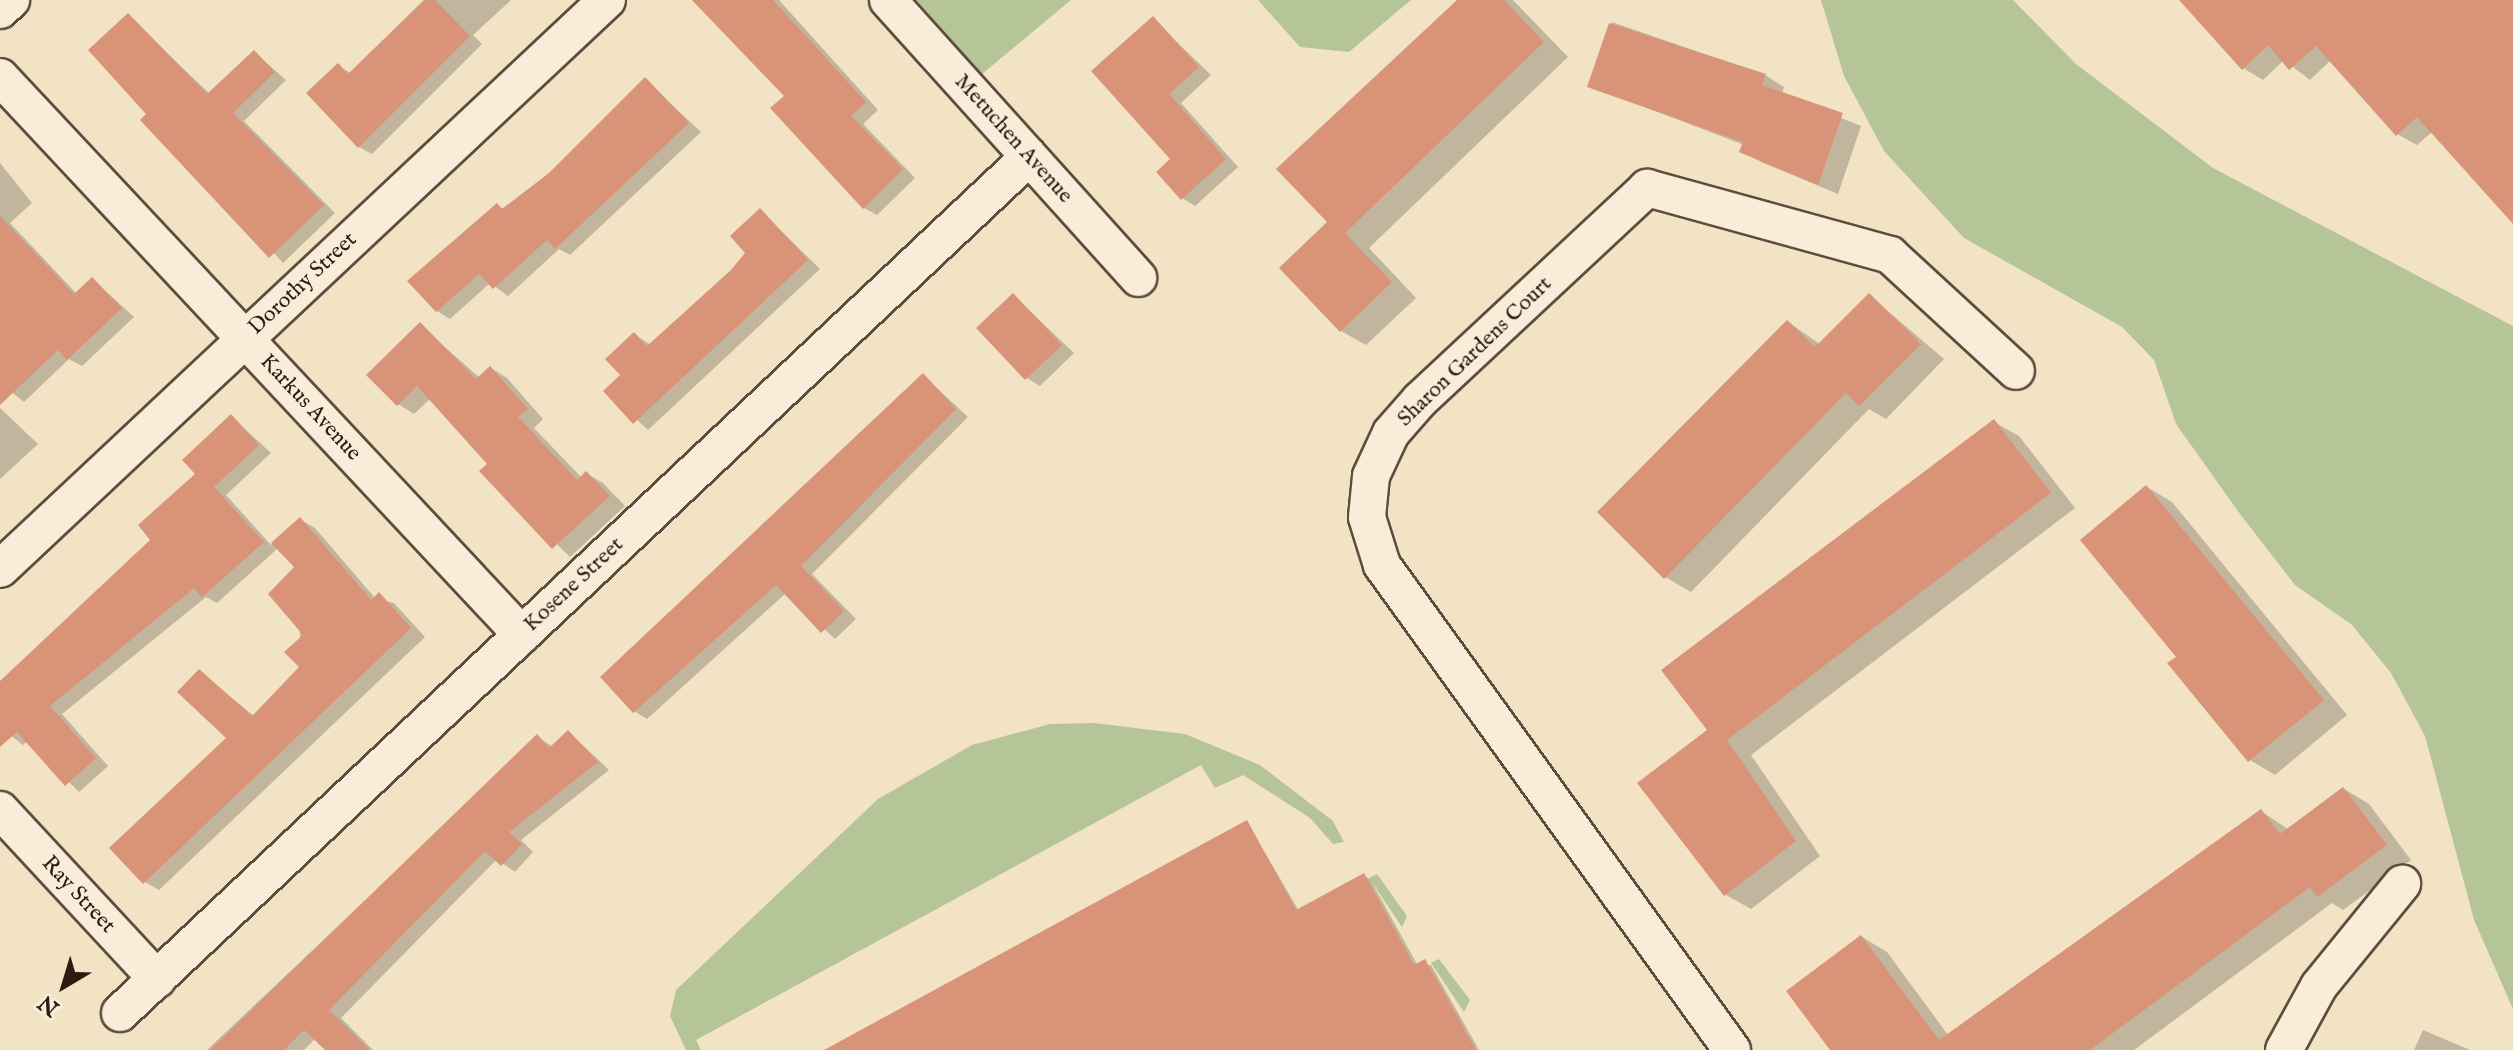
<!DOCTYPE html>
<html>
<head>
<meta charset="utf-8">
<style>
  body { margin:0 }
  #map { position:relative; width:2513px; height:1050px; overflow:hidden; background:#f3e3c5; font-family:"IM FELL English",serif }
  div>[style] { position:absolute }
  .green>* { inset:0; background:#b6c598 }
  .shadow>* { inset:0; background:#0003 }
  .building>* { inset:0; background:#d89379 }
  .roads { filter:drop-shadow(2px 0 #5e4d3d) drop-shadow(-2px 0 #5e4d3d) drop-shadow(0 2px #5e4d3d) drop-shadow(0 -2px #5e4d3d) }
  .minor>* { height:36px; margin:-18px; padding:0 18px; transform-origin:18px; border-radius:18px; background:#f7edd9 }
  span { translate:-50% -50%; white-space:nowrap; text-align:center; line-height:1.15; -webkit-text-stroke:6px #f7edd9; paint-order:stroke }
  .street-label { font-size:22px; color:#2c1b10 }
  .north { position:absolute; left:24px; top:946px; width:80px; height:80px; -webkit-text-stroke:6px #f7edd9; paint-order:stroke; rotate:218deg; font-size:22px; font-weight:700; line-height:32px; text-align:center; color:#2c1b10 }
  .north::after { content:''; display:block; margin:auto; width:28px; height:36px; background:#2c1b10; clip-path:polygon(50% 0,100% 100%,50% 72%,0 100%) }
</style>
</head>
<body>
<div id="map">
  <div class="green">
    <i style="clip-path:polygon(916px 0,1071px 0,982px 74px)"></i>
    <i style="clip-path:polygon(1258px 0,1411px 0,1349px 52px,1300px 47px)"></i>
    <i style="clip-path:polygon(1821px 0,2013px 0,2076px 64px,2213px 168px,2513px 326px,2513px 1009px,2474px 920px,2425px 736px,2391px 673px,2352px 625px,2295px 585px,2240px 514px,2176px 424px,2154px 360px,2122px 327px,1964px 238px,1884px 151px,1844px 76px)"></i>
    <i style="clip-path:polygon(1094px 723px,1185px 734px,1260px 765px,1333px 821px,1344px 842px,1333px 844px,1310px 818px,1243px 775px,1215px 788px,1201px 765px,696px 1040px,701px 1050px,686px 1050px,670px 1016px,676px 990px,878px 799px,972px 745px,1050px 724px)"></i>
    <i style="clip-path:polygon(1377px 874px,1407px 916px,1402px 927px,1369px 878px)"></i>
    <i style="clip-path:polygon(1439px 959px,1470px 1000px,1464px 1012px,1431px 963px)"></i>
  </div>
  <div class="shadow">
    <i style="clip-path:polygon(427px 0,511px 0,473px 35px,482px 44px,372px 154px,359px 147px,338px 66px,351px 73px)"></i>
    <i style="clip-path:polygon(692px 0,779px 0,878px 110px,863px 124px,915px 178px,877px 215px,864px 208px,786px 97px)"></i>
    <i style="clip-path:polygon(1459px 0,1513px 0,1568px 57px,1369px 248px,1416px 298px,1366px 345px,1341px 331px,1330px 223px)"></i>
    <i style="clip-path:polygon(2184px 0,2513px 0,2513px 221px,2432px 132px,2417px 145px,2397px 134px,2331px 60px,2310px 80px,2284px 60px,2263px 80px,2243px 68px)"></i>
    <i style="clip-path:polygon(128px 16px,210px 94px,254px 52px,286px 80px,244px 121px,335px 213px,283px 263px,149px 114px)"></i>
    <i style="clip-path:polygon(1153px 19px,1211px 75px,1181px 103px,1238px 167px,1195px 206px,1182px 198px,1173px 160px)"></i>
    <i style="clip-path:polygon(1612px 22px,1765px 75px,1784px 87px,1782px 94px,1861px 126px,1838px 194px,1761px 162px,1742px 151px,1744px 145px,1590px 86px)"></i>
    <i style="clip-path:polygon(645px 80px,701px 132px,570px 255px,559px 249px,508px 296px,490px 283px,450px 319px,437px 311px,410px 281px,497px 205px,505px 210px,550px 175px)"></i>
    <i style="clip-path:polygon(0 163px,32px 203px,10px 223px,77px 294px,92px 279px,134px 317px,82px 366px,69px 359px,24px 402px,0 383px)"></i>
    <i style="clip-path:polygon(761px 211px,820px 269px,648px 430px,606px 391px,623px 375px,635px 335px,651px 345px,733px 272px,748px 253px)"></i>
    <i style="clip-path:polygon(1013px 295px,1074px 353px,1040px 386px,1027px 378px)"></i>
    <i style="clip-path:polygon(1869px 295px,1944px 359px,1886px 419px,1869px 409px,1691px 592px,1665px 577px,1788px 322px,1820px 344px)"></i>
    <i style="clip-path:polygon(420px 325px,480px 378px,491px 368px,507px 378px,543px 419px,534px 428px,582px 478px,587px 474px,603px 483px,625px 506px,570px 557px,482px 471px,489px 464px,431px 398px,414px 414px,398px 404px)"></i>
    <i style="clip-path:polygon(923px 375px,968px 417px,812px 574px,856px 619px,835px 639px,786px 593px,647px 719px,634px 711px)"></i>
    <i style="clip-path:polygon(0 408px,38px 444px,0 479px)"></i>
    <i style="clip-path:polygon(231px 416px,271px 453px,226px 495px,271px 545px,301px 520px,315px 528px,375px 598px,394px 603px,425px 637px,159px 890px,145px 882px,229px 738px,199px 671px,254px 716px,301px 667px,297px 567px,278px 548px,217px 603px,206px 597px,62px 714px,108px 766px,79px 792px,28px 741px,23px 745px,0 727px,0 683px,153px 540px)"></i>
    <i style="clip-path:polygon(1994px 422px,2019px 436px,2075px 508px,1751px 755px,1820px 856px,1751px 909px,1726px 895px,1640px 783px,1710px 730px)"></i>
    <i style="clip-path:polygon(2147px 487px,2172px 502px,2347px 715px,2275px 775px,2250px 760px,2179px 657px)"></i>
    <i style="clip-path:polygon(569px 732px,609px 770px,521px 840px,533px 852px,515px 872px,497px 859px,341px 1018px,373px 1050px,328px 1050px,316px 1038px,304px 1050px,207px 1050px,538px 737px,553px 747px)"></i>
    <i style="clip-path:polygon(2344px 789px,2369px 804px,2411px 860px,2343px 910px,2332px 903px,2134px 1050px,1832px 1050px,1862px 937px,1887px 952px,1948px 1035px,2261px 811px,2289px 830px)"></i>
    <i style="clip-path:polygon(1247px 822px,1299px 911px,1364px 876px,1370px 879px,1418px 966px,1431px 965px,1479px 1050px,828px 1050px)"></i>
    <i style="clip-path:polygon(2423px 1030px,2470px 1050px,2414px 1050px)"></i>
  </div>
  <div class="building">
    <i style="clip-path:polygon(424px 0,435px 0,470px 36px,358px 148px,306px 93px,338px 63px,348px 74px)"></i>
    <i style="clip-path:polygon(692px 0,773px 0,866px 102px,851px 116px,903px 169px,863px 209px,770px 108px,784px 96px)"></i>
    <i style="clip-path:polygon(1457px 0,1504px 0,1544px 42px,1345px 233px,1392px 282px,1340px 332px,1279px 268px,1327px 222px,1276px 169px)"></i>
    <i style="clip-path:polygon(2179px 0,2513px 0,2513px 224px,2417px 117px,2396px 136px,2316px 46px,2289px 70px,2268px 45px,2242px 70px)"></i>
    <i style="clip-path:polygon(128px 13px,207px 94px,254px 50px,275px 72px,233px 113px,324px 205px,269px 258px,140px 120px,146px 114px,88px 50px)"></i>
    <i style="clip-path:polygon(1153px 16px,1199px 67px,1169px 94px,1226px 159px,1181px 200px,1156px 172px,1170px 159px,1091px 71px)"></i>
    <i style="clip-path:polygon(1609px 23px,1766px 74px,1762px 85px,1843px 113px,1818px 185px,1739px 152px,1743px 142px,1587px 87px)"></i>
    <i style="clip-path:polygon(645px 77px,689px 123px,555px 249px,547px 240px,493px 289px,479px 274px,436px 312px,407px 281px,497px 203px,502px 209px,549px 173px)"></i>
    <i style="clip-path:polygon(760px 208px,808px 260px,633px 424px,603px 391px,620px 375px,605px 359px,634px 332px,647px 346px,731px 270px,745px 253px,730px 236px)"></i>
    <i style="clip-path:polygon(0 216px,74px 294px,92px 277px,122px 308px,67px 360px,58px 350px,0 405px)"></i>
    <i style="clip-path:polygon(1013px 293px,1062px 345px,1025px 380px,976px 328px)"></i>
    <i style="clip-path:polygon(1869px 293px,1921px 344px,1859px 406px,1846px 393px,1664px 579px,1597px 512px,1787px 320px,1815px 347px)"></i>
    <i style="clip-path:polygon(420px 322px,476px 379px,490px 366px,528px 409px,518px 417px,577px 480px,586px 471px,610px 496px,552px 549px,479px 471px,487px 464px,417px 386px,397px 406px,366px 375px)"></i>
    <i style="clip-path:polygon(923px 373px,956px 409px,801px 566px,844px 611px,821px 633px,776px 585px,633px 713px,600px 677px)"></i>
    <i style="clip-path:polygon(231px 414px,259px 445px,214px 487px,264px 542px,202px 597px,194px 588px,50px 706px,96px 758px,65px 786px,17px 732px,0 747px,0 681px,150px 540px,138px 525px,195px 474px,182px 460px)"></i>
    <i style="clip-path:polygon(1994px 419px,2051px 493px,1727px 740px,1796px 841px,1724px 896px,1637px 783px,1707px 730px,1661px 670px)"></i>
    <i style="clip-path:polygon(2146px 485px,2324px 700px,2248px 762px,2167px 663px,2176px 657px,2080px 540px)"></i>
    <i style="clip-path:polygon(300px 517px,371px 600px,379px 592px,411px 628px,143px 884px,109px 848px,226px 738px,177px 692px,199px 669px,252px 716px,299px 667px,284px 652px,303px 635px,268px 594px,294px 567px,271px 543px)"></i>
    <i style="clip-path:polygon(568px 730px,598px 762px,509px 832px,522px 844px,501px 866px,485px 851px,329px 1010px,370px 1050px,325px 1050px,304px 1030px,284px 1050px,210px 1050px,537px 734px,549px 748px)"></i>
    <i style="clip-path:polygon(2343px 787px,2387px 845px,2317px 897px,2310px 887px,2090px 1050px,1830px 1050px,1786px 991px,1861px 935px,1939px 1040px,2261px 809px,2280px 834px)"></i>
    <i style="clip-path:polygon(1247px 820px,1296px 910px,1364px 873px,1414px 965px,1425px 959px,1476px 1050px,824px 1050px)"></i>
  </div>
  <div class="roads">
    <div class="minor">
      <i style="left:888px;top:0;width:374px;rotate:48deg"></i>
      <i style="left:0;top:10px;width:15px;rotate:-42deg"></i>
      <i style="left:0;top:77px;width:764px;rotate:46.91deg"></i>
      <i style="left:0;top:569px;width:832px;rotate:-43.15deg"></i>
      <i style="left:0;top:810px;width:231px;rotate:47.1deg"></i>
      <i style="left:120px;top:1013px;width:1249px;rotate:-43.28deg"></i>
      <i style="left:1732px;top:1050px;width:598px;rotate:-125.82deg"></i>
      <i style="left:1382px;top:565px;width:50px;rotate:-107.4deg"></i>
      <i style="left:1367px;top:517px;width:41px;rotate:-84.4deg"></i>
      <i style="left:1371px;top:476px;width:47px;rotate:-65.1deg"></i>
      <i style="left:1391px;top:433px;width:44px;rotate:-48.7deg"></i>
      <i style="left:1420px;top:400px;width:311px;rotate:-43deg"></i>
      <i style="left:1647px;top:188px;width:252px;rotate:15.4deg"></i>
      <i style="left:1890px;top:255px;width:171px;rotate:42.6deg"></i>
      <i style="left:2284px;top:1050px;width:73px;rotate:-61.3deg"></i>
      <i style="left:2319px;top:986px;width:132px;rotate:-50.9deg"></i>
    </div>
  </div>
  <div class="street-label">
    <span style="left:1013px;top:139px;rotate:48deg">Metuchen Avenue</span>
    <span style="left:303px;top:284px;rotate:-43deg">Dorothy Street</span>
    <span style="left:1475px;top:352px;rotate:-44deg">Sharon Gardens Court</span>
    <span style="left:310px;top:408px;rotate:47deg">Karkus Avenue</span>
    <span style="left:574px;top:585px;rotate:-43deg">Kosene Street</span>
    <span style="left:78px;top:895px;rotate:47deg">Ray Street</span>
  </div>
  <div class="north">N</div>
</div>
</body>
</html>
